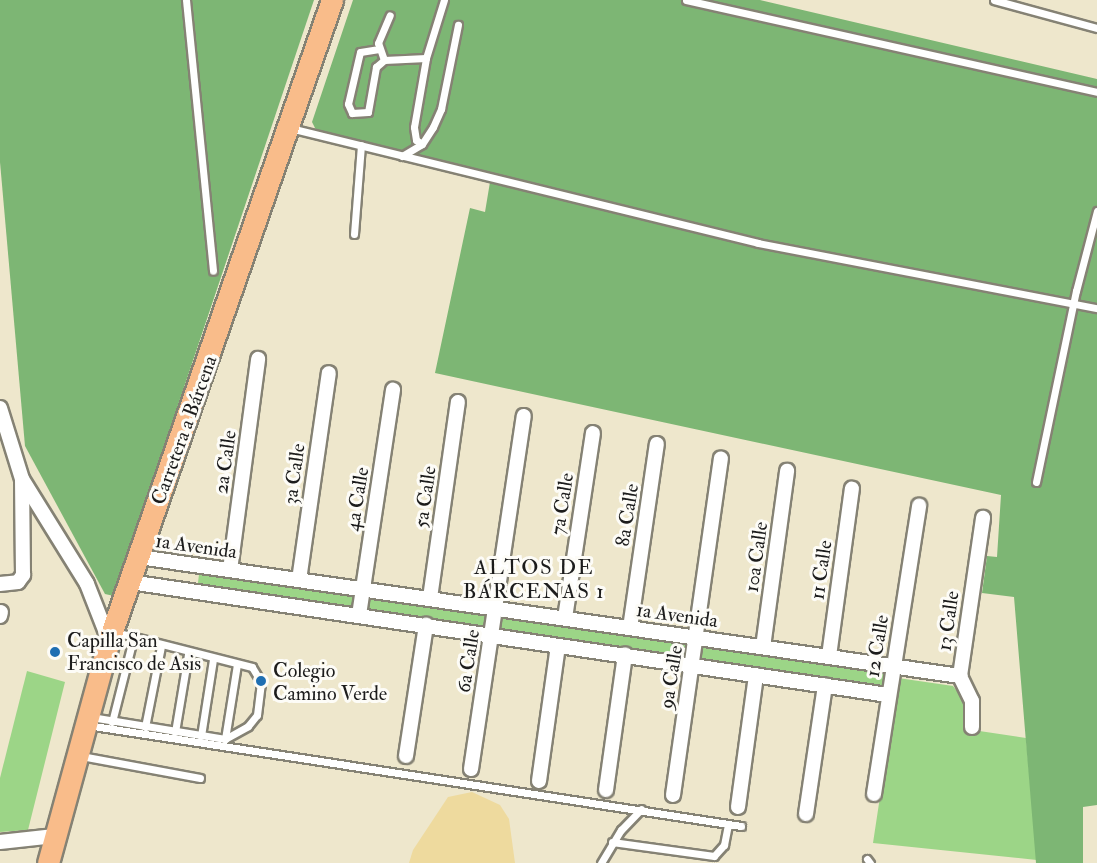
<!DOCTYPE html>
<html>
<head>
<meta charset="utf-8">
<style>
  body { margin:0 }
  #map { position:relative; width:1097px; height:863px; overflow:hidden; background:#eee7cc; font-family:"IM FELL Double Pica",serif }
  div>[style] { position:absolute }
  .green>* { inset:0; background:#9cd587 }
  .forest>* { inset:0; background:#7db674 }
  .sand>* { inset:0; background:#eeda9e }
  .roads { filter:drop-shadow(2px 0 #858274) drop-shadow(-2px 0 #858274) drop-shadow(0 2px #858274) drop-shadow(0 -2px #858274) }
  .service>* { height:7px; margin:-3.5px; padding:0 3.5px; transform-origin:3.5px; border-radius:3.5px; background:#fff }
  .minor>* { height:14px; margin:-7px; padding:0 7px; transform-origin:7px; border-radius:7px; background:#fff }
  .primary>* { height:21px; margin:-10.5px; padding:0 10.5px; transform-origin:10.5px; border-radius:10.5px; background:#f9bc8a }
  .dots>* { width:16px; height:16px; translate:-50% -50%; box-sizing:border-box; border:3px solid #fdfcf7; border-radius:50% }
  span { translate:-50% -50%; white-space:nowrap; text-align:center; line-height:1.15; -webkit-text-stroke:6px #fdfcf7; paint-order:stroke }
  .street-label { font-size:20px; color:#1c1c1c }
  .poi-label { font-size:20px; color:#1c1c1c }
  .left { translate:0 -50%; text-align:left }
  .neighbourhood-label { font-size:21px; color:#1c1c1c; letter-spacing:1.5px }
</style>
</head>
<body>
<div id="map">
  <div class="green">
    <i style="clip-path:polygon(200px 566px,894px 666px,888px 695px,197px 591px)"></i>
    <i style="clip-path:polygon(27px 671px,65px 682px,28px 830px,0 832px,0 778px)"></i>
    <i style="clip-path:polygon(898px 678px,953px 686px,960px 695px,970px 697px,966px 729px,1026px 738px,1037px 860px,873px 843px)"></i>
  </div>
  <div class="forest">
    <i style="clip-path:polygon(0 0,314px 0,114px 596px,105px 594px,25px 446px,0 162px)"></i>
    <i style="clip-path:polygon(353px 0,760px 0,1097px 79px,1097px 805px,1083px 807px,1083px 863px,1036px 863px,1014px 597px,982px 593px,987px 556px,997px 557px,1001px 495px,435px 373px,470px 208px,485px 212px,491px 176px,316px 130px,312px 122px)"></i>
  </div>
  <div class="sand">
    <i style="clip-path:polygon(472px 792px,500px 805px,509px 819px,515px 863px,409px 863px,413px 850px,448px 797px)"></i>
  </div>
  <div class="roads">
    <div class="service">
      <i style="left:186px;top:0;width:272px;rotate:84.3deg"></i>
      <i style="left:686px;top:0;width:421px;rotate:12.6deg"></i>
      <i style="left:994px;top:0;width:107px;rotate:15.2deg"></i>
      <i style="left:379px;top:49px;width:19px;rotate:171deg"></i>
      <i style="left:360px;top:52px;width:53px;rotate:103deg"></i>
      <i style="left:348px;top:104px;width:10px;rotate:66deg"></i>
      <i style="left:352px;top:113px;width:16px;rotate:-4deg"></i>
      <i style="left:368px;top:112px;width:46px;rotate:-79.9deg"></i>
      <i style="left:376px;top:67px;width:11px;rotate:-41deg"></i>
      <i style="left:384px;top:60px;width:42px;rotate:-2.7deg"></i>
      <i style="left:384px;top:60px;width:18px;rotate:-109deg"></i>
      <i style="left:378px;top:43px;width:30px;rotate:-67deg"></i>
      <i style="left:290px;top:128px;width:482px;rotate:13.8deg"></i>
      <i style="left:758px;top:243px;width:345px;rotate:10.9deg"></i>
      <i style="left:422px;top:144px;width:7px;rotate:-146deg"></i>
      <i style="left:416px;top:140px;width:13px;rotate:-99deg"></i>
      <i style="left:414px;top:127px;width:70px;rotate:-80.1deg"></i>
      <i style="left:426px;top:58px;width:61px;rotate:-72.8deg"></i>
      <i style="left:402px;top:156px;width:23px;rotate:-31deg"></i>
      <i style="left:422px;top:144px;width:20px;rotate:-57deg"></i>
      <i style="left:433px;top:127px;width:20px;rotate:-66deg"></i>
      <i style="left:441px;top:109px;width:86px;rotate:-78.6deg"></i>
      <i style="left:354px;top:234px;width:89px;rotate:-85.5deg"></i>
      <i style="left:1036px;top:482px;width:195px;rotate:-78.2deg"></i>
      <i style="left:1076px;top:291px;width:83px;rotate:-75.3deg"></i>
      <i style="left:91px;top:717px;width:136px;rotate:9.3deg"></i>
      <i style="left:225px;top:739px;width:26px;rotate:-29deg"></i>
      <i style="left:248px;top:726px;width:14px;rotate:-51deg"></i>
      <i style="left:257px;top:715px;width:33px;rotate:-83deg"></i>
      <i style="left:261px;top:682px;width:17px;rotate:-121deg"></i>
      <i style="left:252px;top:667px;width:141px;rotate:-165.7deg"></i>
      <i style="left:112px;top:722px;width:86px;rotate:-75.8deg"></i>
      <i style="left:87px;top:725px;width:662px;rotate:8.78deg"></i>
      <i style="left:145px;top:727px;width:83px;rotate:-78.8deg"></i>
      <i style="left:175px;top:732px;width:79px;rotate:-80.5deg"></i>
      <i style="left:201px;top:736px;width:78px;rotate:-81.1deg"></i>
      <i style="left:225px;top:739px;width:76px;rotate:-80.9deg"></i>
      <i style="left:81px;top:756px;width:121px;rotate:10.5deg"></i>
      <i style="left:612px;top:842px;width:103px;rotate:7.8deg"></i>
      <i style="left:714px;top:856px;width:15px;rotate:-48deg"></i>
      <i style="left:724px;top:845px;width:20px;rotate:-79deg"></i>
      <i style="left:867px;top:859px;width:5px;rotate:53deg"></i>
      <i style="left:601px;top:863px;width:39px;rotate:-59deg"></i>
      <i style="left:621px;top:830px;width:29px;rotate:-46deg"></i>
    </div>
    <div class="minor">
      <i style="left:0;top:408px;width:74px;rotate:72.8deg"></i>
      <i style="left:22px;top:479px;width:123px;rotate:58.2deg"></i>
      <i style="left:87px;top:584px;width:60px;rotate:68.6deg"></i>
      <i style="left:139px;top:557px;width:830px;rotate:8.25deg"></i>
      <i style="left:230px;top:570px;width:213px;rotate:-82.4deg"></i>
      <i style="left:299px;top:580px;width:209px;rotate:-81.8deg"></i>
      <i style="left:130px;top:582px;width:766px;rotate:8.48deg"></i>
      <i style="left:0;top:584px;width:18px;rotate:-6deg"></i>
      <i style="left:18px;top:582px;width:9px;rotate:-54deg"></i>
      <i style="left:23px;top:575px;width:94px;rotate:-90.6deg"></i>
      <i style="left:430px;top:598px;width:198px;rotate:-81.9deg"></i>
      <i style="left:359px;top:615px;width:228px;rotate:-81.4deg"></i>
      <i style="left:0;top:616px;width:4px;rotate:-76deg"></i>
      <i style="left:565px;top:618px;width:187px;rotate:-81.4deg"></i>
      <i style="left:630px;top:628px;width:186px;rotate:-81.7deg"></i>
      <i style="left:763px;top:647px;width:178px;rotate:-82.2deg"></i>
      <i style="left:829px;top:656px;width:169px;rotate:-82.2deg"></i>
      <i style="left:972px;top:727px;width:26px;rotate:-90deg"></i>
      <i style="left:972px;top:701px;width:28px;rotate:-116deg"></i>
      <i style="left:960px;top:676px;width:160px;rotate:-81.7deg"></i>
      <i style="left:406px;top:756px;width:133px;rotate:-81.3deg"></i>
      <i style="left:471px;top:769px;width:357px;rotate:-81.5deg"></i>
      <i style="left:539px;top:781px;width:136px;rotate:-82deg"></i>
      <i style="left:606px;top:790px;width:137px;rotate:-82deg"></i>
      <i style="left:874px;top:794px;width:292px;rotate:-81.1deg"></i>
      <i style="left:673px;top:795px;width:340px;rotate:-81.9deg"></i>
      <i style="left:738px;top:807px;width:133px;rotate:-82.2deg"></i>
      <i style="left:806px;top:814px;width:130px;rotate:-81.6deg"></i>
      <i style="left:0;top:842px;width:55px;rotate:-6.2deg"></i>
    </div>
    <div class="primary">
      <i style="left:48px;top:863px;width:231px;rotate:-74.7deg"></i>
      <i style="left:109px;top:640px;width:678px;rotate:-70.79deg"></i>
    </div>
  </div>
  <div class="dots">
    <i style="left:55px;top:652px;background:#1f6fb2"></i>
    <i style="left:261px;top:681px;background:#1f6fb2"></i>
  </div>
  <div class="street-label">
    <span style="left:184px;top:430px;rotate:-70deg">Carretera a Bárcena</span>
    <span style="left:225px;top:462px;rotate:-82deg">2a Calle</span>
    <span style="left:294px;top:474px;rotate:-82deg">3a Calle</span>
    <span style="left:425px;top:497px;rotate:-82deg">5a Calle</span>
    <span style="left:357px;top:499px;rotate:-81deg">4a Calle</span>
    <span style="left:562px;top:504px;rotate:-81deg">7a Calle</span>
    <span style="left:627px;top:515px;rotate:-81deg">8a Calle</span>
    <span style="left:196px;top:546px;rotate:8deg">1a Avenida</span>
    <span style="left:756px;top:557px;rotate:-82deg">10a Calle</span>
    <span style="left:821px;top:570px;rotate:-82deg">11 Calle</span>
    <span style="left:677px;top:615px;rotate:8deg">1a Avenida</span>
    <span style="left:948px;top:621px;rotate:-82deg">13 Calle</span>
    <span style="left:877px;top:646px;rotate:-81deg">12 Calle</span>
    <span style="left:468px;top:661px;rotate:-81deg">6a Calle</span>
    <span style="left:671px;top:677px;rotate:-81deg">9a Calle</span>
  </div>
  <div class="poi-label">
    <span class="left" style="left:67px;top:652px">Capilla San<br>Francisco de Asis</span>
    <span class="left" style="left:273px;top:682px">Colegio<br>Camino Verde</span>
  </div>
  <div class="neighbourhood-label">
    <span style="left:534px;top:580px">ALTOS DE<br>BÁRCENAS 1</span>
  </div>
</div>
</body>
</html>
